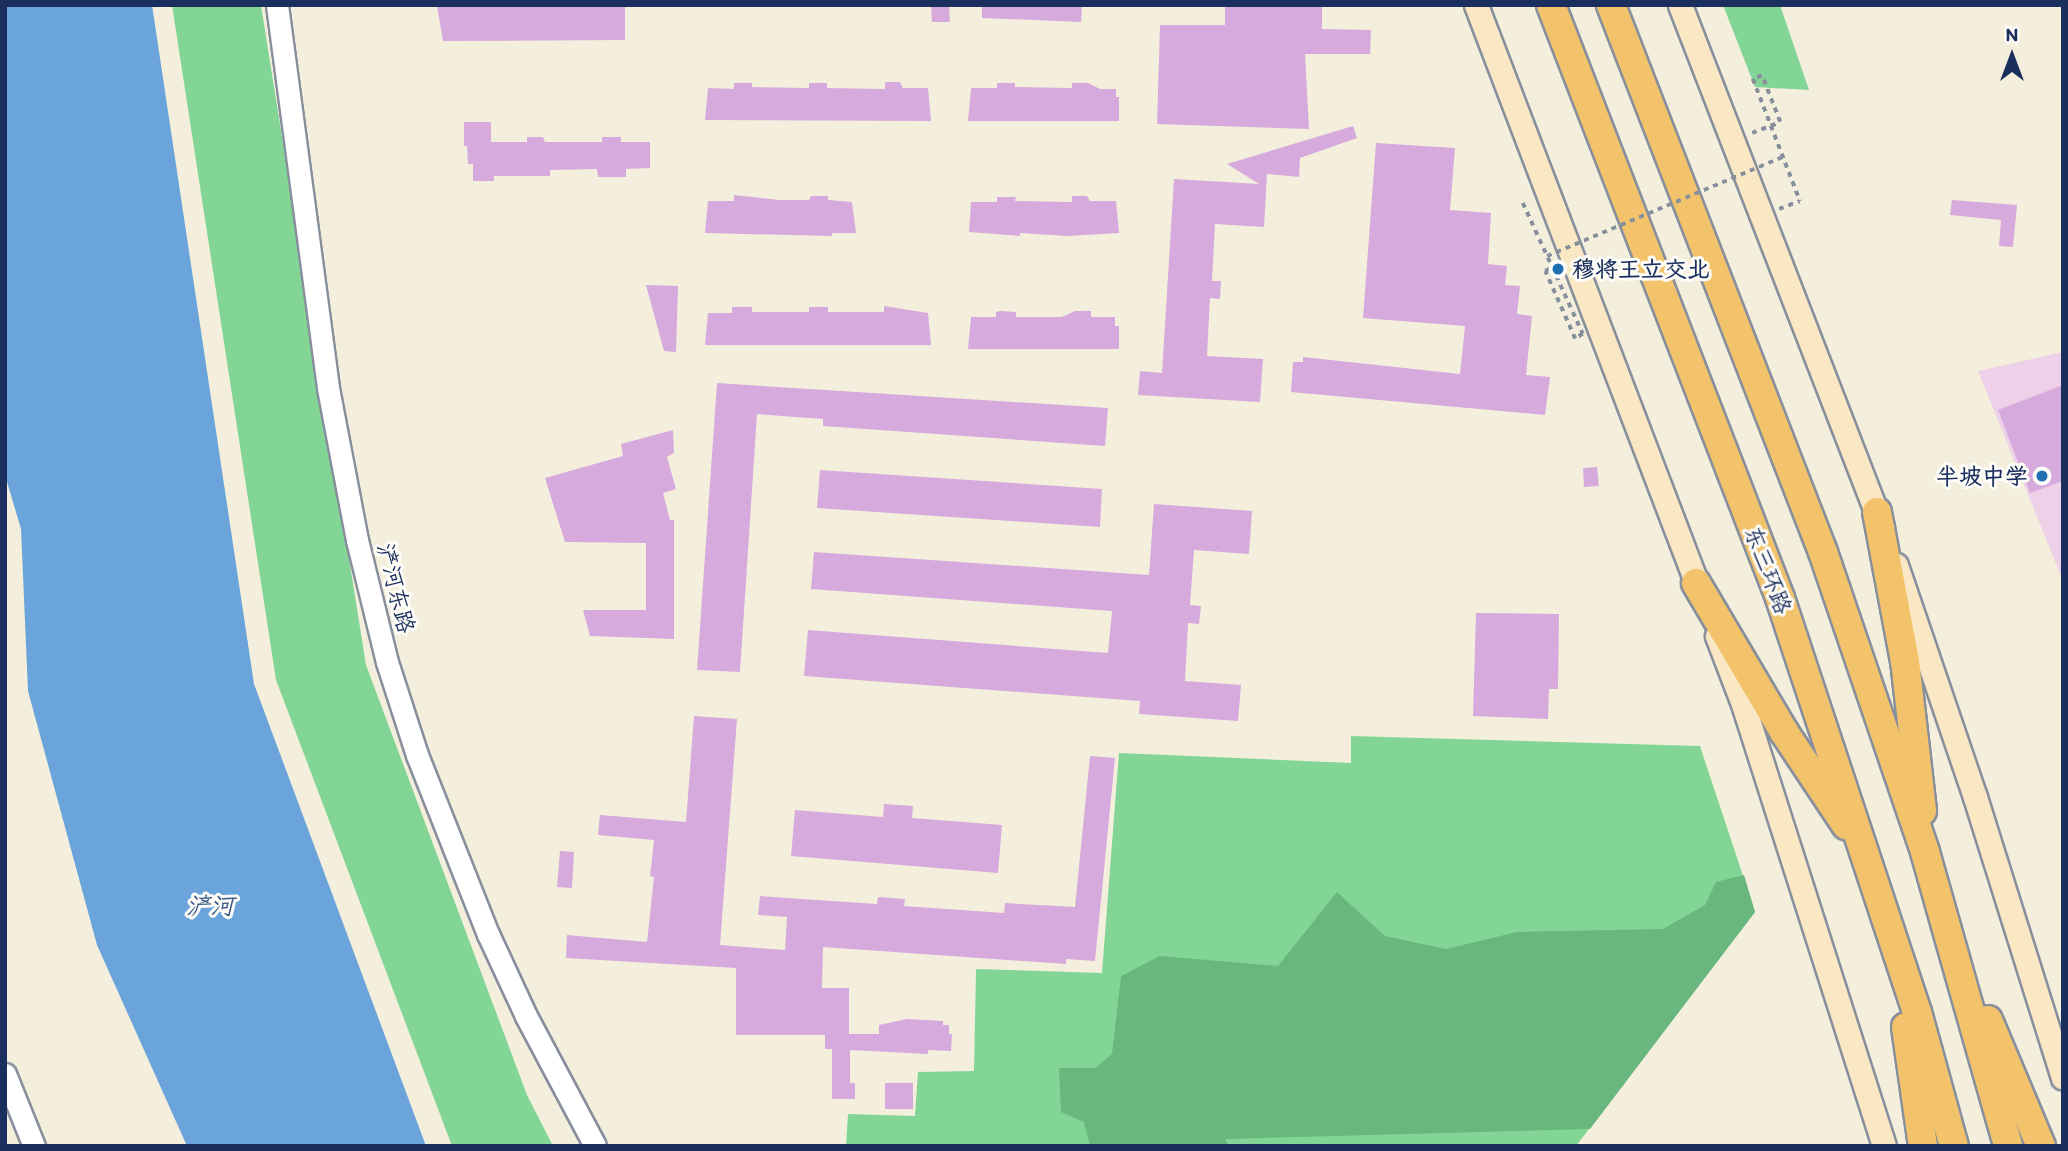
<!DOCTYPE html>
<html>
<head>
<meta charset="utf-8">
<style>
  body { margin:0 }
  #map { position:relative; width:2068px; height:1151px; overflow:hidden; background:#f3efdc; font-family:Itim,"LXGW WenKai TC",sans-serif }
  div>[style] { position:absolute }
  .built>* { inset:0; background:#eed0e8 }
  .green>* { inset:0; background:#83d596 }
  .forest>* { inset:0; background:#6ab67f }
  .water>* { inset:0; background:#6ba4da }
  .building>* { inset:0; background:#d7aade }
  .path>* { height:3.5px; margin-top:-1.75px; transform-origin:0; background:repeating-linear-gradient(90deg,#878f9d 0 5px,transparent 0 10px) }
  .roads { filter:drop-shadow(2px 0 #878f9d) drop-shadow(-2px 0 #878f9d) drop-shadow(0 2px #878f9d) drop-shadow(0 -2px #878f9d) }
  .tertiary>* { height:21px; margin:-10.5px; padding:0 10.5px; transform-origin:10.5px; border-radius:10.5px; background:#fff }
  .secondary>* { height:23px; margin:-11.5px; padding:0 11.5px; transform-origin:11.5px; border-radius:11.5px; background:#fae7c3 }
  .trunk>* { height:28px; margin:-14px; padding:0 14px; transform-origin:14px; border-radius:14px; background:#f2c36a }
  .path-bridge>* { height:3.5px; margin-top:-1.75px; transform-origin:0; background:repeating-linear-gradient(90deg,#878f9d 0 5px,transparent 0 10px) }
  .dots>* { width:19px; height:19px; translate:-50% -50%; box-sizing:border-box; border:4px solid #fdfcf7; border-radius:50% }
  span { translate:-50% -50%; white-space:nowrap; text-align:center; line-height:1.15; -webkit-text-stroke:6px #fdfcf7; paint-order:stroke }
  .poi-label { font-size:23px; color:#1b2f5e; font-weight:700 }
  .left { translate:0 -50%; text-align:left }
  .right { translate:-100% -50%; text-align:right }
  .street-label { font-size:23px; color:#1b2f5e }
  .water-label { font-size:24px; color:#375889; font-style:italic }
  .frame { position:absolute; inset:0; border:7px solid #1b2f5e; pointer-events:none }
  .north { position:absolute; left:1977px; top:21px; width:70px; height:70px; -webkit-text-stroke:5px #fdfcf7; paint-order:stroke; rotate:0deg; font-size:19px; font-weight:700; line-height:28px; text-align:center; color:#1b2f5e }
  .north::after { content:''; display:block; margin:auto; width:24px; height:32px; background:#1b2f5e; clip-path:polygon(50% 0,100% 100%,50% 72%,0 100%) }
</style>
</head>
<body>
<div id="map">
  <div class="built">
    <i style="clip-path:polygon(2063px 352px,2063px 581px,1978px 371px)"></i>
  </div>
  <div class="green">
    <i style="clip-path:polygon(172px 5px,261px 5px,366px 665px,527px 1095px,553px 1146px,452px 1146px,276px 680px)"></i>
    <i style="clip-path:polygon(1723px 5px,1780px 5px,1809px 90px,1755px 87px)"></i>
    <i style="clip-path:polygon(1351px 736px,1700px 746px,1755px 912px,1576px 1146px,846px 1146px,848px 1114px,915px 1116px,918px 1072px,974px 1071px,976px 969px,1102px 973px,1119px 753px,1351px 763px)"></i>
  </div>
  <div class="forest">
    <i style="clip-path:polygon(1744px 875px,1755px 912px,1590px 1129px,1225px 1139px,1229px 1146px,1090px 1146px,1084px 1122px,1061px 1112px,1059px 1068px,1095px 1068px,1112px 1054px,1121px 976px,1160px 956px,1278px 966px,1337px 892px,1385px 936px,1446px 949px,1517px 932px,1663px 929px,1705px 905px,1716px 882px)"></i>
  </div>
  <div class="water">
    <i style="clip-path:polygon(5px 5px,152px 5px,254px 684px,426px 1146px,187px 1146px,97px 945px,28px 691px,21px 529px,5px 475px)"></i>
  </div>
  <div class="building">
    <i style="clip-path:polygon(601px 5px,625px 6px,625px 40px,443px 41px,437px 6px)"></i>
    <i style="clip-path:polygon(931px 5px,949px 5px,950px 22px,932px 22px)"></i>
    <i style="clip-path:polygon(982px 5px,1082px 5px,1081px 22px,982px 18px)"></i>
    <i style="clip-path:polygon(1225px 5px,1322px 5px,1322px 29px,1371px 30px,1370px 54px,1305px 54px,1309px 129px,1157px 124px,1160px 25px,1225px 25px)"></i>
    <i style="clip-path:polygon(885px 82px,900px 82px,903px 88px,928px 88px,931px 121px,705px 120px,708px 88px,734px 89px,734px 83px,752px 83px,752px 87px,809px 88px,809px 83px,827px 83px,827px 88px,885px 89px)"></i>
    <i style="clip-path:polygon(997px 83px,1015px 83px,1015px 87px,1072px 88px,1072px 83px,1088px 83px,1100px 89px,1116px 89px,1116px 97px,1119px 97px,1119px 121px,968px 121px,971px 88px,997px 88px)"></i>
    <i style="clip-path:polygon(464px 122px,491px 122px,491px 142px,527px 142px,527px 137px,543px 137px,545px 142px,602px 142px,602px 137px,621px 137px,621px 142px,650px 142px,650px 168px,626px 169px,626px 177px,598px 177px,597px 169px,550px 170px,550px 176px,494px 176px,494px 181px,473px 181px,473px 164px,468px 164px,467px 146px,464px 146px)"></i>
    <i style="clip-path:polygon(1353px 126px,1357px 138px,1300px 158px,1299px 177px,1267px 174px,1264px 227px,1215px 224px,1212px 281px,1221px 281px,1220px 299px,1210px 298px,1207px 356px,1263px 359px,1260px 402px,1138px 395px,1140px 371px,1162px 373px,1174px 179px,1259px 184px,1227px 164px)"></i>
    <i style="clip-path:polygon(1376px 143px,1455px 148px,1450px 210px,1491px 213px,1488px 264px,1507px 266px,1505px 285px,1520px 286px,1517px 314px,1532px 316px,1526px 375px,1550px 377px,1545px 415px,1291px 392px,1293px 362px,1303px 362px,1303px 357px,1460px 374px,1465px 326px,1363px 318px)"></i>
    <i style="clip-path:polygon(734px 195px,779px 200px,809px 200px,811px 196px,828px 196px,828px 200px,852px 202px,856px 233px,832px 233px,832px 236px,705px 233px,708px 201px,734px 201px)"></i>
    <i style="clip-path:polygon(1072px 196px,1087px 196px,1090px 201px,1116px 201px,1119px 233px,1067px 236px,1020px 233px,1020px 236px,969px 232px,971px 202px,997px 202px,997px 197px,1016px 197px,1015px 201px,1072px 202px)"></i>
    <i style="clip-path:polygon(1952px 200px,2017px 205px,2013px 247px,1999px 246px,2001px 220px,1950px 215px)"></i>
    <i style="clip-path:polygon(646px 285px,678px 286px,676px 352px,664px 351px)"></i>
    <i style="clip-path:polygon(884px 306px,928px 313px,931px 345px,705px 345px,708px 313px,732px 313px,732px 307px,752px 307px,752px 312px,809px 312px,809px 307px,828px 307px,828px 312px,884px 312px)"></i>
    <i style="clip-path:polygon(1000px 311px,1016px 312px,1016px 317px,1062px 317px,1075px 311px,1091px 311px,1091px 317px,1115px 317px,1115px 326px,1119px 326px,1119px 349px,968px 349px,971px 317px,996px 317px,996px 312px)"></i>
    <i style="clip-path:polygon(717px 383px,1108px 408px,1105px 446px,823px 426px,823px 419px,757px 414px,740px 672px,697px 670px)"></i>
    <i style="clip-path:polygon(2063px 385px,2063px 481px,2030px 493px,1998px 410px)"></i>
    <i style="clip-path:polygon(673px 430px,674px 453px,667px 457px,676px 489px,663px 493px,670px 520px,674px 520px,674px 639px,590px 636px,583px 610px,646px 610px,646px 543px,565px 542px,545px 478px,623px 456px,621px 444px)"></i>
    <i style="clip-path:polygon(1597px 467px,1599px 486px,1584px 487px,1583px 468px)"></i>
    <i style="clip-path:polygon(820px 470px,1102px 489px,1100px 527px,817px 508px)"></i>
    <i style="clip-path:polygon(1154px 504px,1252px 511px,1249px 554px,1194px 550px,1190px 605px,1201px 606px,1199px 624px,1188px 623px,1185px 681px,1241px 685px,1238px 721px,1139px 714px,1140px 701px,804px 676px,808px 630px,1108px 653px,1112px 611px,811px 589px,814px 552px,1149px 575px)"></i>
    <i style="clip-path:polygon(1476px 613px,1559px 614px,1558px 689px,1549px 689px,1548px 719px,1473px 716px)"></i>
    <i style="clip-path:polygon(694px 716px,737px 719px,720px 945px,785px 950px,787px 917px,758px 915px,760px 896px,877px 904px,878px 897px,905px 899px,904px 906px,1004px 913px,1005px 903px,1075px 907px,1090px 756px,1115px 758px,1095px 961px,1066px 959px,1066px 964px,823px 947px,822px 988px,849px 988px,849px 1034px,879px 1034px,879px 1025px,907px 1019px,943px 1021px,943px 1025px,949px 1025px,949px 1034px,952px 1034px,951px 1051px,928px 1050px,928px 1054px,850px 1050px,850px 1083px,855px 1083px,855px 1099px,832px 1099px,832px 1049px,825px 1049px,825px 1035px,736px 1035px,736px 968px,566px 958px,567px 935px,647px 942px,654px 877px,650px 876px,654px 840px,598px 835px,600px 815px,686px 822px)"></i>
    <i style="clip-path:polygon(884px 804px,913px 806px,912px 818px,1002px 825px,998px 873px,791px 856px,795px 810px,883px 817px)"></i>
    <i style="clip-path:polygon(560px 851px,574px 852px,572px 888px,557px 887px)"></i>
    <i style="clip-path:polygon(885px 1083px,913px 1083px,913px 1109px,885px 1109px)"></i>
  </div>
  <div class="path">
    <i style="left:1752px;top:133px;width:30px;rotate:-21deg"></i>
    <i style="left:1779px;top:209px;width:22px;rotate:-21deg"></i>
    <i style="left:1545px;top:271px;width:11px;rotate:-27deg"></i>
  </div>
  <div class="roads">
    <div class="tertiary">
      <i style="left:277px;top:5px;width:386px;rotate:82.4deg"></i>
      <i style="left:328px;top:388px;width:155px;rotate:79.2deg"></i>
      <i style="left:357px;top:540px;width:126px;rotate:76.2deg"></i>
      <i style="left:387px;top:662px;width:98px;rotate:72.1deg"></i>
      <i style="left:417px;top:755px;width:193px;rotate:68.4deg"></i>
      <i style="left:488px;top:934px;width:90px;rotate:65.1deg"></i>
      <i style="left:526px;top:1016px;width:147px;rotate:62deg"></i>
      <i style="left:5px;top:1074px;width:78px;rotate:68.1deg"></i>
    </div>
    <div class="secondary">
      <i style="left:1476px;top:5px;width:634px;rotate:69.11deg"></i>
      <i style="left:1680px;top:5px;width:560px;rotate:68.84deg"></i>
      <i style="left:1896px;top:565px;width:245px;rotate:71.2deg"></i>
      <i style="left:1975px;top:797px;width:294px;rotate:72.6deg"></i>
      <i style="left:1717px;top:636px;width:73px;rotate:69.1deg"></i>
      <i style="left:1743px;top:704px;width:464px;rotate:72.3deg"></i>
    </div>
    <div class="trunk">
      <i style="left:1551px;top:5px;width:636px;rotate:68.88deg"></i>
      <i style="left:1780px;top:598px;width:436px;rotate:71.7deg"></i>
      <i style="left:1917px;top:1012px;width:139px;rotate:74.6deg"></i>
      <i style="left:1611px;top:5px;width:587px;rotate:68.82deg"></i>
      <i style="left:1823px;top:552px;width:317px;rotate:71.2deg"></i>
      <i style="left:1925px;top:852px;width:305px;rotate:74.2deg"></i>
      <i style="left:1877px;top:512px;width:152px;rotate:79.4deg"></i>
      <i style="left:1905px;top:661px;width:151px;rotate:83.5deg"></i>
      <i style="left:1696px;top:583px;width:173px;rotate:59.4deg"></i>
      <i style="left:1784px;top:732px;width:112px;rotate:56.3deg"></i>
      <i style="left:1988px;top:1020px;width:137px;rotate:67.2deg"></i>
      <i style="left:1906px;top:1027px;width:120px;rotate:81.9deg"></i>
    </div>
  </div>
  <div class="path-bridge">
    <i style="left:1780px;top:122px;width:49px;rotate:-111.4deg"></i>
    <i style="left:1762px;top:76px;width:9px;rotate:162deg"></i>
    <i style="left:1753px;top:79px;width:131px;rotate:68.9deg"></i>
    <i style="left:1523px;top:203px;width:144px;rotate:65.4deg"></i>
    <i style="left:1583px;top:334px;width:9px;rotate:148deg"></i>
    <i style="left:1575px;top:339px;width:74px;rotate:-113.8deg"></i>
    <i style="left:1547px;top:256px;width:256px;rotate:-22.8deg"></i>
  </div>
  <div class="dots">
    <i style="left:1558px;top:269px;background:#1f6fb2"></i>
    <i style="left:2042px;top:476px;background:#1f6fb2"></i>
  </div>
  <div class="poi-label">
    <span class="left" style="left:1572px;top:269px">穆将王立交北</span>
    <span class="right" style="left:2028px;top:476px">半坡中学</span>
  </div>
  <div class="street-label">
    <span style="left:1768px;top:570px;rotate:69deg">东三环路</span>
    <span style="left:396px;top:588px;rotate:76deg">浐河东路</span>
  </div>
  <div class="water-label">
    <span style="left:210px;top:906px">浐河</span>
  </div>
  <div class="frame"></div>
  <div class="north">N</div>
</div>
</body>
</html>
